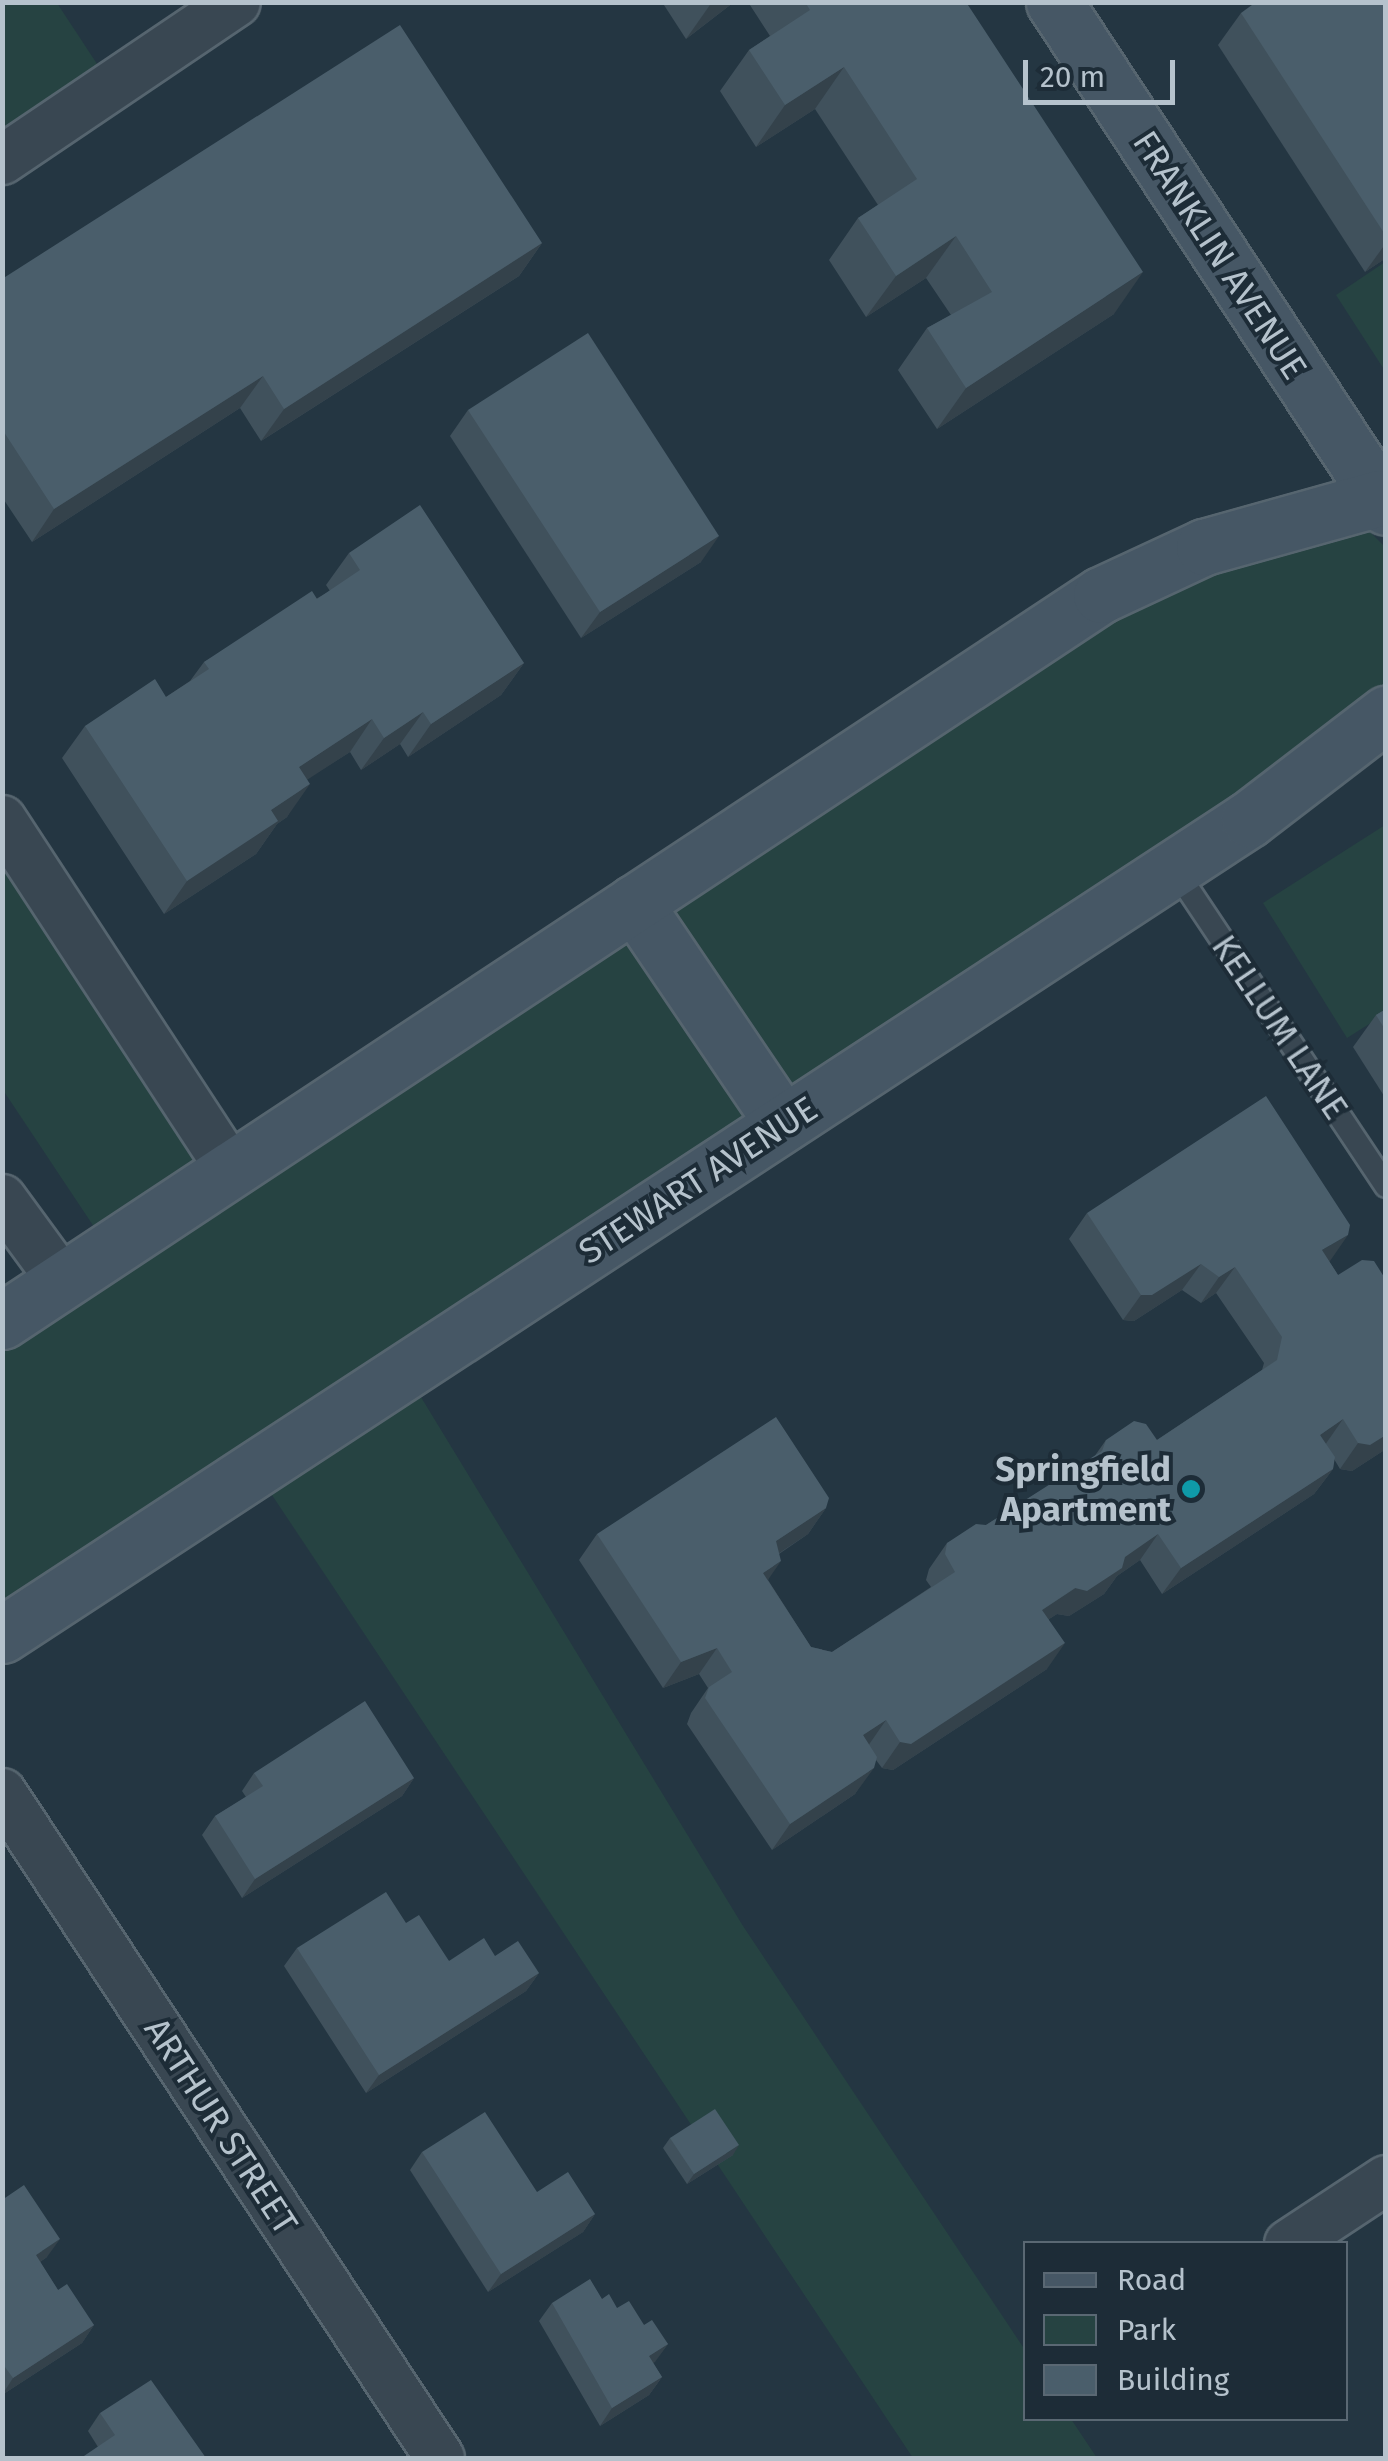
<!DOCTYPE html>
<html>
<head>
<meta charset="utf-8">
<style>
  body { margin:0 }
  #map { position:relative; width:1388px; height:2461px; overflow:hidden; background:#243642; font-family:"Fira Sans",sans-serif }
  div>[style] { position:absolute }
  .green>* { inset:0; background:#264342 }
  .roads { filter:drop-shadow(2px 0 #56656f) drop-shadow(-2px 0 #56656f) drop-shadow(0 2px #56656f) drop-shadow(0 -2px #56656f) }
  .service>* { height:22px; margin:-11px; padding:0 11px; transform-origin:11px; border-radius:11px; background:#394752 }
  .minor>* { height:48px; margin:-24px; padding:0 24px; transform-origin:24px; border-radius:24px; background:#394752 }
  .secondary>* { height:55px; margin:-27.5px; padding:0 27.5px; transform-origin:27.5px; border-radius:27.5px; background:#465765 }
  .wall>* { inset:0; background:#40515c }
  .shaded-wall>* { inset:0; background:#34424b }
  .building>* { inset:0; background:#4a5e6b }
  .dots>* { width:28px; height:28px; translate:-50% -50%; box-sizing:border-box; border:5px solid #1d2c37; border-radius:50% }
  span { translate:-50% -50%; white-space:nowrap; text-align:center; line-height:1.15; -webkit-text-stroke:8px #1d2c37; paint-order:stroke }
  .street-label { font-size:35px; color:#b5c2cc }
  .poi-label { font-size:35px; color:#b5c2cc; font-weight:700 }
  .right { translate:-100% -50%; text-align:right }
  .frame { position:absolute; inset:0; border:5px solid #b5c2cc; pointer-events:none }
  .legend { position:absolute; left:1023px; top:2241px; width:325px; height:180px; box-sizing:border-box; background:#1d2c37; border:2px solid #5a6873; margin:0; padding:12px 18px; list-style:none; font-size:30px; color:#b5c2cc }
  .legend li { display:flex; align-items:center; gap:20px; height:50px }
  .legend b { width:50px; border:2px solid #5a6873 }
  .scale { position:absolute; left:1023px; top:60px; width:152px; height:45px; box-sizing:border-box; border:5px solid #b5c2cc; border-top:0; padding-left:12px; font-size:30px; line-height:35px; white-space:nowrap; color:#b5c2cc; -webkit-text-stroke:8px #1d2c37; paint-order:stroke }
</style>
</head>
<body>
<div id="map">
  <div class="green">
    <i style="clip-path:polygon(3px 3px,57px 3px,105px 76px,3px 145px)"></i>
    <i style="clip-path:polygon(1385px 262px,1385px 371px,1336px 295px)"></i>
    <i style="clip-path:polygon(1359px 521px,1385px 547px,1385px 712px,413px 1384px,743px 1926px,1025px 2350px,1026px 2418px,1071px 2419px,1097px 2458px,913px 2458px,262px 1480px,3px 1648px,3px 1318px,108px 1248px,3px 1090px,2px 821px,43px 860px,253px 1152px,1220px 534px)"></i>
    <i style="clip-path:polygon(1385px 825px,1385px 1014px,1347px 1038px,1263px 903px)"></i>
  </div>
  <div class="roads">
    <div class="service">
      <i style="left:1174px;top:868px;width:382px;rotate:56.3deg"></i>
    </div>
    <div class="minor">
      <i style="left:2px;top:160px;width:282px;rotate:-34deg"></i>
      <i style="left:2px;top:820px;width:418px;rotate:56.8deg"></i>
      <i style="left:2px;top:1199px;width:102px;rotate:53.8deg"></i>
      <i style="left:2px;top:1793px;width:796px;rotate:56.63deg"></i>
      <i style="left:1289px;top:2244px;width:116px;rotate:-33.4deg"></i>
    </div>
    <div class="secondary">
      <i style="left:1054px;top:2px;width:604px;rotate:56.68deg"></i>
      <i style="left:634px;top:903px;width:266px;rotate:55.9deg"></i>
      <i style="left:2px;top:1321px;width:1317px;rotate:-33.45deg"></i>
      <i style="left:1101px;top:595px;width:114px;rotate:-25deg"></i>
      <i style="left:1204px;top:547px;width:182px;rotate:-15.6deg"></i>
      <i style="left:2px;top:1635px;width:1490px;rotate:-33.2deg"></i>
      <i style="left:1249px;top:819px;width:173px;rotate:-37.5deg"></i>
    </div>
  </div>
  <div class="wall">
    <i style="clip-path:polygon(662px 2px,734px 2px,686px 39px)"></i>
    <i style="clip-path:polygon(748px 2px,966px 2px,1114px 314px,937px 429px,898px 370px,927px 328px,951px 315px,926px 278px,866px 317px,829px 260px,858px 218px,878px 205px,815px 109px,756px 147px,720px 91px,749px 50px,770px 36px)"></i>
    <i style="clip-path:polygon(1386px 2px,1386px 258px,1365px 272px,1218px 45px,1241px 13px)"></i>
    <i style="clip-path:polygon(542px 243px,519px 276px,261px 441px,240px 408px,32px 542px,2px 497px,2px 279px)"></i>
    <i style="clip-path:polygon(468px 410px,701px 562px,581px 638px,450px 436px)"></i>
    <i style="clip-path:polygon(349px 553px,524px 663px,501px 695px,408px 757px,400px 744px,361px 770px,350px 752px,307px 779px,287px 817px,277px 824px,256px 854px,164px 914px,62px 758px,85px 726px,166px 697px,190px 681px,204px 662px,330px 591px,326px 585px)"></i>
    <i style="clip-path:polygon(1386px 1009px,1386px 1099px,1353px 1047px,1376px 1015px)"></i>
    <i style="clip-path:polygon(1087px 1213px,1329px 1261px,1338px 1275px,1386px 1280px,1386px 1449px,1352px 1471px,1340px 1469px,1334px 1459px,1333px 1469px,1314px 1494px,1162px 1594px,1140px 1560px,1117px 1576px,1104px 1594px,1069px 1616px,1057px 1614px,1049px 1619px,1047px 1669px,893px 1770px,882px 1768px,876px 1760px,855px 1794px,772px 1850px,687px 1724px,691px 1713px,708px 1688px,699px 1674px,663px 1688px,579px 1560px,597px 1534px,826px 1508px,808px 1534px,779px 1554px,768px 1580px,811px 1647px,832px 1652px,931px 1587px,926px 1580px,929px 1569px,947px 1543px,986px 1525px,1094px 1457px,1106px 1440px,1157px 1440px,1262px 1370px,1264px 1363px,1216px 1293px,1201px 1303px,1182px 1290px,1134px 1321px,1123px 1320px,1069px 1239px)"></i>
    <i style="clip-path:polygon(254px 1773px,414px 1778px,402px 1796px,242px 1898px,202px 1835px,215px 1816px,246px 1797px,242px 1791px)"></i>
    <i style="clip-path:polygon(406px 1923px,449px 1961px,495px 1956px,539px 1973px,526px 1991px,366px 2093px,284px 1966px,297px 1948px)"></i>
    <i style="clip-path:polygon(670px 2138px,733px 2155px,687px 2184px,663px 2148px)"></i>
    <i style="clip-path:polygon(422px 2152px,537px 2192px,595px 2214px,583px 2232px,488px 2292px,410px 2170px)"></i>
    <i style="clip-path:polygon(2px 2200px,47px 2257px,40px 2262px,58px 2290px,94px 2325px,82px 2343px,2px 2395px)"></i>
    <i style="clip-path:polygon(552px 2303px,617px 2308px,644px 2325px,668px 2344px,653px 2363px,662px 2377px,649px 2395px,600px 2426px,539px 2321px)"></i>
    <i style="clip-path:polygon(100px 2413px,206px 2458px,98px 2447px,88px 2431px)"></i>
  </div>
  <div class="shaded-wall">
    <i style="clip-path:polygon(712px 2px,734px 2px,686px 39px)"></i>
    <i style="clip-path:polygon(844px 67px,815px 109px,756px 147px,785px 105px)"></i>
    <i style="clip-path:polygon(956px 236px,926px 278px,866px 317px,896px 276px)"></i>
    <i style="clip-path:polygon(542px 243px,519px 276px,261px 441px,284px 409px)"></i>
    <i style="clip-path:polygon(1386px 243px,1386px 258px,1365px 272px)"></i>
    <i style="clip-path:polygon(1143px 272px,1114px 314px,937px 429px,966px 388px)"></i>
    <i style="clip-path:polygon(263px 376px,240px 408px,32px 542px,54px 509px)"></i>
    <i style="clip-path:polygon(719px 536px,701px 562px,581px 638px,600px 612px)"></i>
    <i style="clip-path:polygon(524px 663px,501px 695px,408px 757px,431px 724px)"></i>
    <i style="clip-path:polygon(423px 712px,400px 744px,361px 770px,384px 738px)"></i>
    <i style="clip-path:polygon(372px 719px,350px 752px,276px 800px,299px 767px)"></i>
    <i style="clip-path:polygon(310px 784px,287px 817px,277px 824px,256px 854px,164px 914px,187px 881px,271px 810px)"></i>
    <i style="clip-path:polygon(1348px 1235px,1330px 1261px,1304px 1276px,1322px 1250px)"></i>
    <i style="clip-path:polygon(1201px 1264px,1182px 1290px,1134px 1321px,1123px 1320px,1141px 1295px)"></i>
    <i style="clip-path:polygon(1235px 1267px,1216px 1293px,1201px 1303px,1219px 1277px)"></i>
    <i style="clip-path:polygon(1343px 1419px,1325px 1445px,1320px 1435px)"></i>
    <i style="clip-path:polygon(1386px 1435px,1386px 1449px,1352px 1471px,1340px 1469px,1358px 1443px)"></i>
    <i style="clip-path:polygon(1333px 1469px,1314px 1494px,1162px 1594px,1181px 1568px)"></i>
    <i style="clip-path:polygon(826px 1508px,808px 1534px,758px 1567px,776px 1541px)"></i>
    <i style="clip-path:polygon(1158px 1534px,1140px 1560px,1117px 1576px,1104px 1594px,1069px 1616px,1057px 1614px,1024px 1635px,1042px 1610px)"></i>
    <i style="clip-path:polygon(781px 1561px,763px 1587px,763px 1573px)"></i>
    <i style="clip-path:polygon(1065px 1643px,1047px 1669px,893px 1770px,882px 1768px,900px 1742px)"></i>
    <i style="clip-path:polygon(717px 1648px,699px 1674px,663px 1688px,681px 1662px)"></i>
    <i style="clip-path:polygon(886px 1720px,868px 1746px,863px 1735px)"></i>
    <i style="clip-path:polygon(874px 1768px,855px 1794px,772px 1850px,790px 1824px)"></i>
    <i style="clip-path:polygon(414px 1778px,402px 1796px,242px 1898px,255px 1879px)"></i>
    <i style="clip-path:polygon(539px 1973px,526px 1991px,366px 2093px,379px 2075px)"></i>
    <i style="clip-path:polygon(739px 2145px,733px 2155px,687px 2184px,694px 2174px)"></i>
    <i style="clip-path:polygon(595px 2214px,583px 2232px,488px 2292px,501px 2274px)"></i>
    <i style="clip-path:polygon(60px 2239px,47px 2257px,23px 2273px,36px 2255px)"></i>
    <i style="clip-path:polygon(94px 2325px,82px 2343px,2px 2395px,13px 2378px)"></i>
    <i style="clip-path:polygon(668px 2344px,655px 2362px,636px 2374px,649px 2356px)"></i>
    <i style="clip-path:polygon(662px 2377px,649px 2395px,600px 2426px,612px 2408px)"></i>
  </div>
  <div class="building">
    <i style="clip-path:polygon(805px 2px,966px 2px,1143px 272px,966px 388px,927px 328px,992px 292px,956px 236px,896px 276px,858px 218px,917px 179px,844px 67px,785px 105px,749px 50px,810px 10px)"></i>
    <i style="clip-path:polygon(1256px 2px,1386px 2px,1386px 236px,1241px 13px)"></i>
    <i style="clip-path:polygon(400px 25px,542px 243px,284px 409px,263px 376px,54px 509px,2px 429px,2px 279px)"></i>
    <i style="clip-path:polygon(588px 333px,719px 536px,600px 612px,468px 410px)"></i>
    <i style="clip-path:polygon(420px 505px,524px 663px,431px 724px,423px 712px,384px 738px,372px 719px,299px 767px,310px 784px,271px 810px,278px 821px,187px 881px,85px 726px,155px 679px,166px 697px,209px 669px,204px 662px,312px 591px,317px 599px,360px 570px,349px 553px)"></i>
    <i style="clip-path:polygon(1386px 1009px,1386px 1031px,1376px 1015px)"></i>
    <i style="clip-path:polygon(1266px 1096px,1350px 1225px,1348px 1235px,1322px 1250px,1338px 1275px,1362px 1260px,1374px 1261px,1386px 1280px,1386px 1435px,1370px 1445px,1358px 1443px,1343px 1419px,1320px 1435px,1335px 1457px,1333px 1469px,1181px 1568px,1158px 1534px,1125px 1557px,1122px 1568px,1087px 1591px,1075px 1588px,1042px 1610px,1065px 1643px,911px 1744px,900px 1742px,886px 1720px,863px 1735px,877px 1757px,874px 1768px,790px 1824px,705px 1698px,709px 1687px,732px 1672px,717px 1648px,681px 1662px,597px 1534px,776px 1417px,829px 1498px,826px 1508px,776px 1541px,781px 1561px,763px 1573px,811px 1647px,832px 1652px,955px 1572px,945px 1554px,947px 1543px,976px 1524px,986px 1525px,1102px 1451px,1106px 1440px,1134px 1421px,1146px 1424px,1157px 1440px,1277px 1360px,1282px 1337px,1235px 1267px,1219px 1277px,1201px 1264px,1152px 1295px,1141px 1295px,1087px 1213px)"></i>
    <i style="clip-path:polygon(365px 1701px,414px 1778px,255px 1879px,215px 1816px,263px 1786px,254px 1773px)"></i>
    <i style="clip-path:polygon(386px 1892px,406px 1923px,419px 1915px,449px 1961px,484px 1938px,495px 1956px,518px 1941px,539px 1973px,379px 2075px,297px 1948px)"></i>
    <i style="clip-path:polygon(715px 2109px,739px 2145px,694px 2174px,670px 2138px)"></i>
    <i style="clip-path:polygon(485px 2112px,537px 2192px,568px 2172px,595px 2214px,501px 2274px,422px 2152px)"></i>
    <i style="clip-path:polygon(24px 2185px,60px 2239px,36px 2255px,58px 2290px,67px 2284px,94px 2325px,13px 2378px,2px 2363px,2px 2200px)"></i>
    <i style="clip-path:polygon(590px 2279px,602px 2299px,609px 2294px,617px 2308px,629px 2301px,644px 2325px,652px 2320px,668px 2344px,649px 2356px,662px 2377px,612px 2408px,552px 2303px)"></i>
    <i style="clip-path:polygon(151px 2380px,206px 2458px,81px 2458px,115px 2435px,100px 2413px)"></i>
  </div>
  <div class="dots">
    <i style="left:1191px;top:1489px;background:#0f9aa8"></i>
  </div>
  <div class="street-label">
    <span style="left:1220px;top:255px;rotate:57deg">FRANKLIN AVENUE</span>
    <span style="left:1280px;top:1027px;rotate:56deg">KELLUM LANE</span>
    <span style="left:698px;top:1180px;rotate:-33deg">STEWART AVENUE</span>
    <span style="left:221px;top:2126px;rotate:57deg">ARTHUR STREET</span>
  </div>
  <div class="poi-label">
    <span class="right" style="left:1171px;top:1489px">Springfield<br>Apartment</span>
  </div>
  <div class="frame"></div>
  <ul class="legend">
  <li><b style="height:12px;background:#465765"></b>Road</li>
  <li><b style="height:28px;background:#264342"></b>Park</li>
  <li><b style="height:28px;background:#4a5e6b"></b>Building</li>
  </ul>
  <div class="scale">20 m</div>
</div>
</body>
</html>
